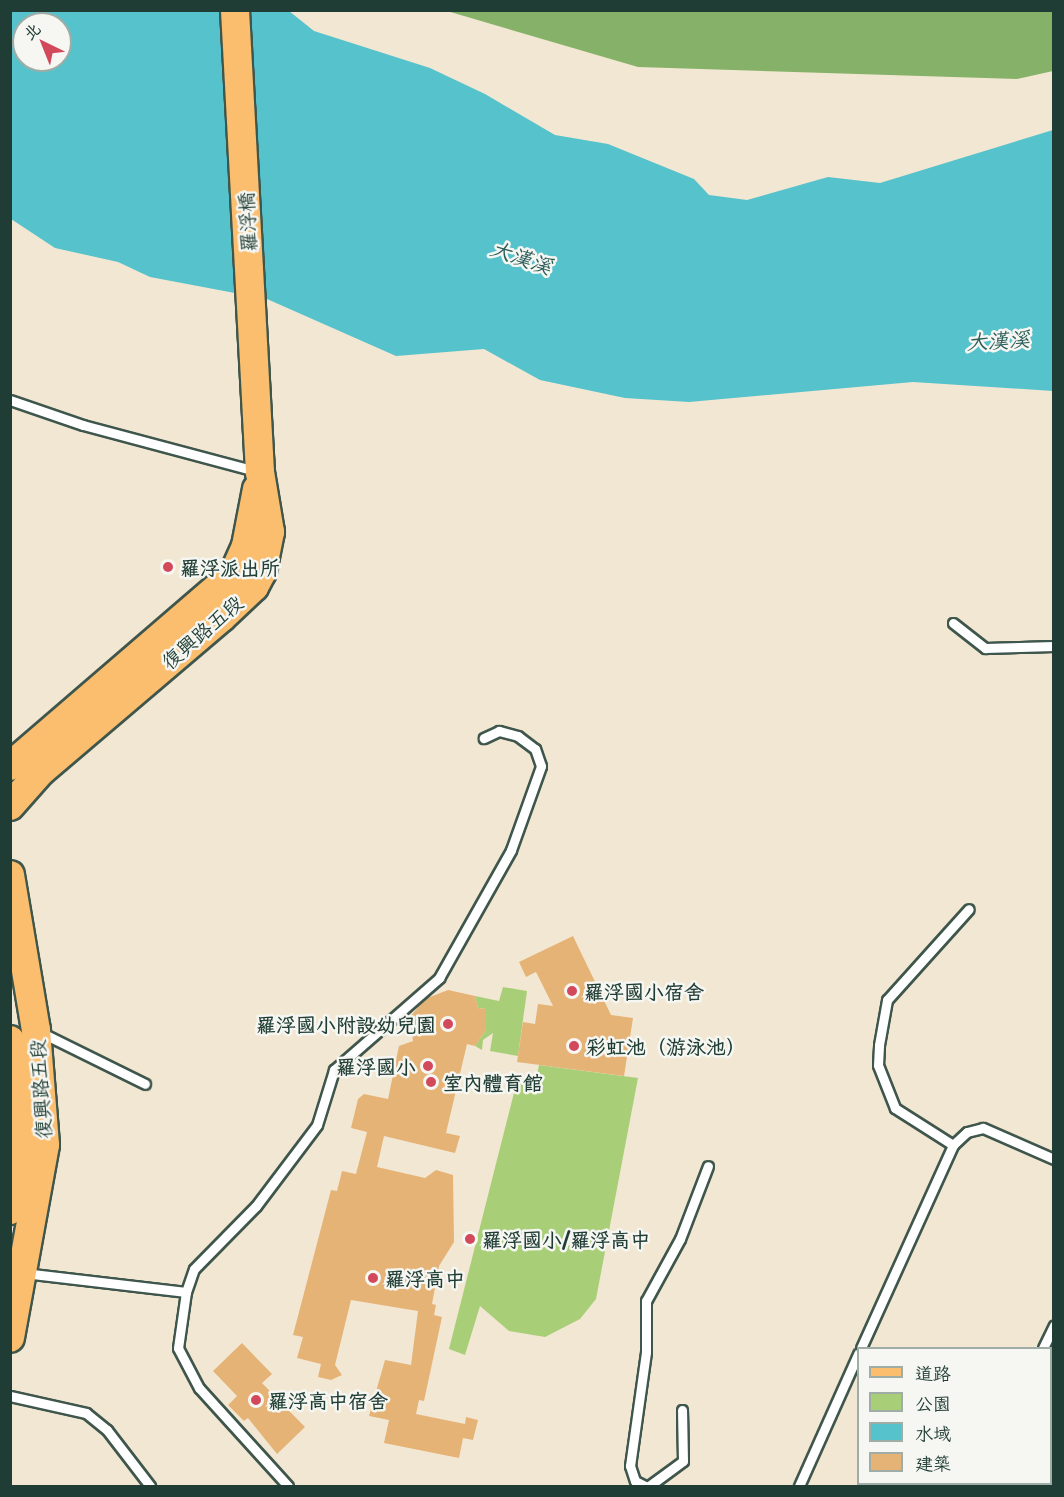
<!DOCTYPE html>
<html>
<head>
<meta charset="utf-8">
<style>
  body { margin:0 }
  #map { position:relative; width:1064px; height:1497px; overflow:hidden; background:#f2e7d2; font-family:"Playpen Sans","LXGW WenKai TC",sans-serif }
  div>[style] { position:absolute }
  .green>* { inset:0; background:#a9ce78 }
  .forest>* { inset:0; background:#86b168 }
  .water>* { inset:0; background:#55c2cc }
  .building>* { inset:0; background:#e6b377 }
  .roads { filter:drop-shadow(2px 0 #3f564c) drop-shadow(-2px 0 #3f564c) drop-shadow(0 2px #3f564c) drop-shadow(0 -2px #3f564c) }
  .service>* { height:9px; margin:-4.5px; padding:0 4.5px; transform-origin:4.5px; border-radius:4.5px; background:#fff }
  .primary>* { height:28px; margin:-14px; padding:0 14px; transform-origin:14px; border-radius:14px; background:#fbbe6e }
  .dots>* { width:16px; height:16px; translate:-50% -50%; box-sizing:border-box; border:3px solid #f6f6f2; border-radius:50% }
  span { translate:-50% -50%; white-space:nowrap; text-align:center; line-height:1.15; -webkit-text-stroke:5px #f6f6f2; paint-order:stroke }
  .street-label { font-size:20px; color:#1f3d34 }
  .poi-label { font-size:20px; color:#1f3d34; font-weight:700 }
  .left { translate:0 -50%; text-align:left }
  .right { translate:-100% -50%; text-align:right }
  .water-label { font-size:21px; color:#2c5e5a; font-style:italic }
  .frame { position:absolute; inset:0; border:12px solid #1f3d34; pointer-events:none }
  .legend { position:absolute; left:857px; top:1347px; width:195px; height:138px; box-sizing:border-box; background:#f6f6f2; border:2px solid #a0aca6; margin:0; padding:8px 10px; list-style:none; font-size:18px; color:#1f3d34 }
  .legend li { display:flex; align-items:center; gap:12px; height:30px }
  .legend b { width:30px; border:2px solid #a0aca6 }
  .north { position:absolute; left:12px; top:12px; width:60px; height:60px; box-sizing:border-box; background:#f6f6f2; border:2px solid #a0aca6; border-radius:50%; rotate:317deg; font-size:16px; font-weight:700; line-height:24px; text-align:center; color:#1f3d34 }
  .north::after { content:''; display:block; margin:auto; width:21px; height:27px; background:#d1495b; clip-path:polygon(50% 0,100% 100%,50% 72%,0 100%) }
</style>
</head>
<body>
<div id="map">
  <div class="green">
    <i style="clip-path:polygon(503px 987px,527px 991px,518px 1056px,490px 1051px,493px 1033px,483px 1040px,482px 1050px,475px 1046px,486px 1030px,486px 1009px,478px 1008px,475px 996px,499px 1001px)"></i>
    <i style="clip-path:polygon(539px 1065px,638px 1078px,596px 1299px,580px 1319px,545px 1337px,509px 1331px,480px 1306px,465px 1355px,449px 1349px,518px 1077px,536px 1080px)"></i>
  </div>
  <div class="forest">
    <i style="clip-path:polygon(447px 11px,1053px 11px,1053px 71px,1017px 79px,638px 67px)"></i>
  </div>
  <div class="water">
    <i style="clip-path:polygon(evenodd,10px 11px,289px 11px,314px 31px,430px 68px,485px 94px,555px 135px,608px 144px,694px 179px,709px 195px,747px 200px,828px 177px,880px 183px,1053px 130px,1053px 391px,913px 382px,689px 402px,625px 398px,540px 380px,484px 349px,396px 356px,267px 299px,150px 277px,118px 262px,55px 248px,11px 219px,10px 11px,24px 24px,60px 24px,60px 60px,24px 60px,24px 24px)"></i>
  </div>
  <div class="building">
    <i style="clip-path:polygon(573px 936px,611px 1015px,633px 1018px,624px 1076px,517px 1062px,523px 1022px,535px 1024px,538px 1004px,553px 1006px,536px 972px,526px 977px,519px 962px)"></i>
    <i style="clip-path:polygon(448px 990px,475px 996px,478px 1008px,486px 1009px,486px 1030px,475px 1046px,467px 1044px,446px 1133px,460px 1136px,455px 1153px,384px 1136px,377px 1167px,425px 1178px,436px 1170px,453px 1175px,454px 1242px,439px 1266px,432px 1304px,436px 1305px,434px 1315px,442px 1317px,424px 1401px,419px 1400px,416px 1414px,465px 1424px,466px 1417px,478px 1420px,473px 1440px,463px 1438px,459px 1458px,384px 1443px,389px 1420px,369px 1416px,385px 1360px,411px 1365px,418px 1311px,351px 1300px,335px 1365px,342px 1375px,331px 1380px,318px 1377px,321px 1364px,297px 1358px,303px 1337px,293px 1335px,331px 1190px,337px 1191px,342px 1171px,356px 1174px,367px 1132px,351px 1128px,358px 1099px,364px 1094px,388px 1099px,399px 1046px,413px 1041px,410px 1017px,425px 999px)"></i>
    <i style="clip-path:polygon(242px 1343px,272px 1374px,262px 1383px,305px 1427px,277px 1454px,248px 1418px,244px 1421px,228px 1405px,237px 1396px,213px 1371px)"></i>
  </div>
  <div class="roads">
    <div class="service">
      <i style="left:10px;top:400px;width:77px;rotate:18.9deg"></i>
      <i style="left:83px;top:425px;width:179px;rotate:14.9deg"></i>
      <i style="left:953px;top:623px;width:41px;rotate:38deg"></i>
      <i style="left:985px;top:648px;width:69px;rotate:-1.7deg"></i>
      <i style="left:40px;top:1032px;width:117px;rotate:26.3deg"></i>
      <i style="left:953px;top:1145px;width:69px;rotate:-147.5deg"></i>
      <i style="left:895px;top:1108px;width:46px;rotate:-111.6deg"></i>
      <i style="left:878px;top:1065px;width:20px;rotate:-87deg"></i>
      <i style="left:879px;top:1045px;width:46px;rotate:-79.9deg"></i>
      <i style="left:887px;top:1000px;width:122px;rotate:-48deg"></i>
      <i style="left:24px;top:1273px;width:163px;rotate:6.7deg"></i>
      <i style="left:861px;top:1348px;width:223px;rotate:-65.6deg"></i>
      <i style="left:953px;top:1145px;width:19px;rotate:-43deg"></i>
      <i style="left:967px;top:1132px;width:16px;rotate:-14deg"></i>
      <i style="left:983px;top:1128px;width:77px;rotate:23.6deg"></i>
      <i style="left:1043px;top:1348px;width:25px;rotate:-64deg"></i>
      <i style="left:10px;top:1396px;width:78px;rotate:12.6deg"></i>
      <i style="left:86px;top:1413px;width:27px;rotate:39deg"></i>
      <i style="left:107px;top:1430px;width:71px;rotate:52.5deg"></i>
      <i style="left:1050px;top:1472px;width:4px"></i>
      <i style="left:288px;top:1486px;width:132px;rotate:-132.2deg"></i>
      <i style="left:199px;top:1388px;width:45px;rotate:-117.7deg"></i>
      <i style="left:178px;top:1348px;width:57px;rotate:-81.9deg"></i>
      <i style="left:186px;top:1292px;width:24px;rotate:-71deg"></i>
      <i style="left:194px;top:1269px;width:88px;rotate:-45.5deg"></i>
      <i style="left:256px;top:1206px;width:101px;rotate:-53deg"></i>
      <i style="left:317px;top:1125px;width:58px;rotate:-72.8deg"></i>
      <i style="left:334px;top:1070px;width:140px;rotate:-41.2deg"></i>
      <i style="left:439px;top:978px;width:147px;rotate:-60.6deg"></i>
      <i style="left:511px;top:850px;width:89px;rotate:-70.3deg"></i>
      <i style="left:541px;top:766px;width:18px;rotate:-109deg"></i>
      <i style="left:535px;top:749px;width:21px;rotate:-143deg"></i>
      <i style="left:518px;top:736px;width:20px;rotate:-165deg"></i>
      <i style="left:499px;top:731px;width:17px;rotate:155deg"></i>
      <i style="left:645px;top:1486px;width:11px;rotate:-153deg"></i>
      <i style="left:635px;top:1481px;width:16px;rotate:-108deg"></i>
      <i style="left:630px;top:1466px;width:115px;rotate:-82deg"></i>
      <i style="left:646px;top:1352px;width:51px;rotate:-90deg"></i>
      <i style="left:646px;top:1301px;width:71px;rotate:-61.3deg"></i>
      <i style="left:680px;top:1239px;width:78px;rotate:-69deg"></i>
      <i style="left:649px;top:1486px;width:42px;rotate:-36.3deg"></i>
      <i style="left:683px;top:1461px;width:51px;rotate:-91.1deg"></i>
      <i style="left:799px;top:1486px;width:145px;rotate:-65.9deg"></i>
      <i style="left:983px;top:1486px;width:2px;rotate:-63deg"></i>
    </div>
    <div class="primary">
      <i style="left:10px;top:766px;width:296px;rotate:-40.7deg"></i>
      <i style="left:234px;top:573px;width:30px;rotate:-66deg"></i>
      <i style="left:246px;top:546px;width:58px;rotate:-79.1deg"></i>
      <i style="left:10px;top:806px;width:47px;rotate:-48.5deg"></i>
      <i style="left:41px;top:771px;width:238px;rotate:-40.4deg"></i>
      <i style="left:222px;top:617px;width:44px;rotate:-43.2deg"></i>
      <i style="left:254px;top:587px;width:17px;rotate:-62deg"></i>
      <i style="left:262px;top:572px;width:41px;rotate:-78.7deg"></i>
      <i style="left:270px;top:532px;width:61px;rotate:-99.5deg"></i>
      <i style="left:260px;top:472px;width:463px;rotate:-93.1deg"></i>
      <i style="left:10px;top:875px;width:157px;rotate:80.5deg"></i>
      <i style="left:36px;top:1030px;width:115px;rotate:85.5deg"></i>
      <i style="left:45px;top:1145px;width:196px;rotate:100.3deg"></i>
      <i style="left:10px;top:1040px;width:104px;rotate:83.9deg"></i>
      <i style="left:21px;top:1143px;width:68px;rotate:99.3deg"></i>
    </div>
  </div>
  <div class="dots">
    <i style="left:168px;top:567px;background:#d1495b"></i>
    <i style="left:572px;top:991px;background:#d1495b"></i>
    <i style="left:448px;top:1024px;background:#d1495b"></i>
    <i style="left:574px;top:1046px;background:#d1495b"></i>
    <i style="left:428px;top:1066px;background:#d1495b"></i>
    <i style="left:431px;top:1082px;background:#d1495b"></i>
    <i style="left:470px;top:1239px;background:#d1495b"></i>
    <i style="left:373px;top:1278px;background:#d1495b"></i>
    <i style="left:256px;top:1400px;background:#d1495b"></i>
  </div>
  <div class="street-label">
    <span style="left:247px;top:222px;rotate:-93deg">羅浮橋</span>
    <span style="left:202px;top:632px;rotate:-41deg">復興路五段</span>
    <span style="left:40px;top:1089px;rotate:-94deg">復興路五段</span>
  </div>
  <div class="poi-label">
    <span class="left" style="left:180px;top:567px">羅浮派出所</span>
    <span class="left" style="left:584px;top:991px">羅浮國小宿舍</span>
    <span class="right" style="left:436px;top:1024px">羅浮國小附設幼兒園</span>
    <span class="left" style="left:586px;top:1046px">彩虹池（游泳池）</span>
    <span class="right" style="left:416px;top:1066px">羅浮國小</span>
    <span class="left" style="left:443px;top:1082px">室內體育館</span>
    <span class="left" style="left:482px;top:1239px">羅浮國小/羅浮高中</span>
    <span class="left" style="left:385px;top:1278px">羅浮高中</span>
    <span class="left" style="left:268px;top:1400px">羅浮高中宿舍</span>
  </div>
  <div class="water-label">
    <span style="left:522px;top:256px;rotate:19deg">大漢溪</span>
    <span style="left:998px;top:339px;rotate:-3deg">大漢溪</span>
  </div>
  <div class="frame"></div>
  <ul class="legend">
  <li><b style="height:8px;background:#fbbe6e"></b>道路</li>
  <li><b style="height:16px;background:#a9ce78"></b>公園</li>
  <li><b style="height:16px;background:#55c2cc"></b>水域</li>
  <li><b style="height:16px;background:#e6b377"></b>建築</li>
  </ul>
  <div class="north">北</div>
</div>
</body>
</html>
